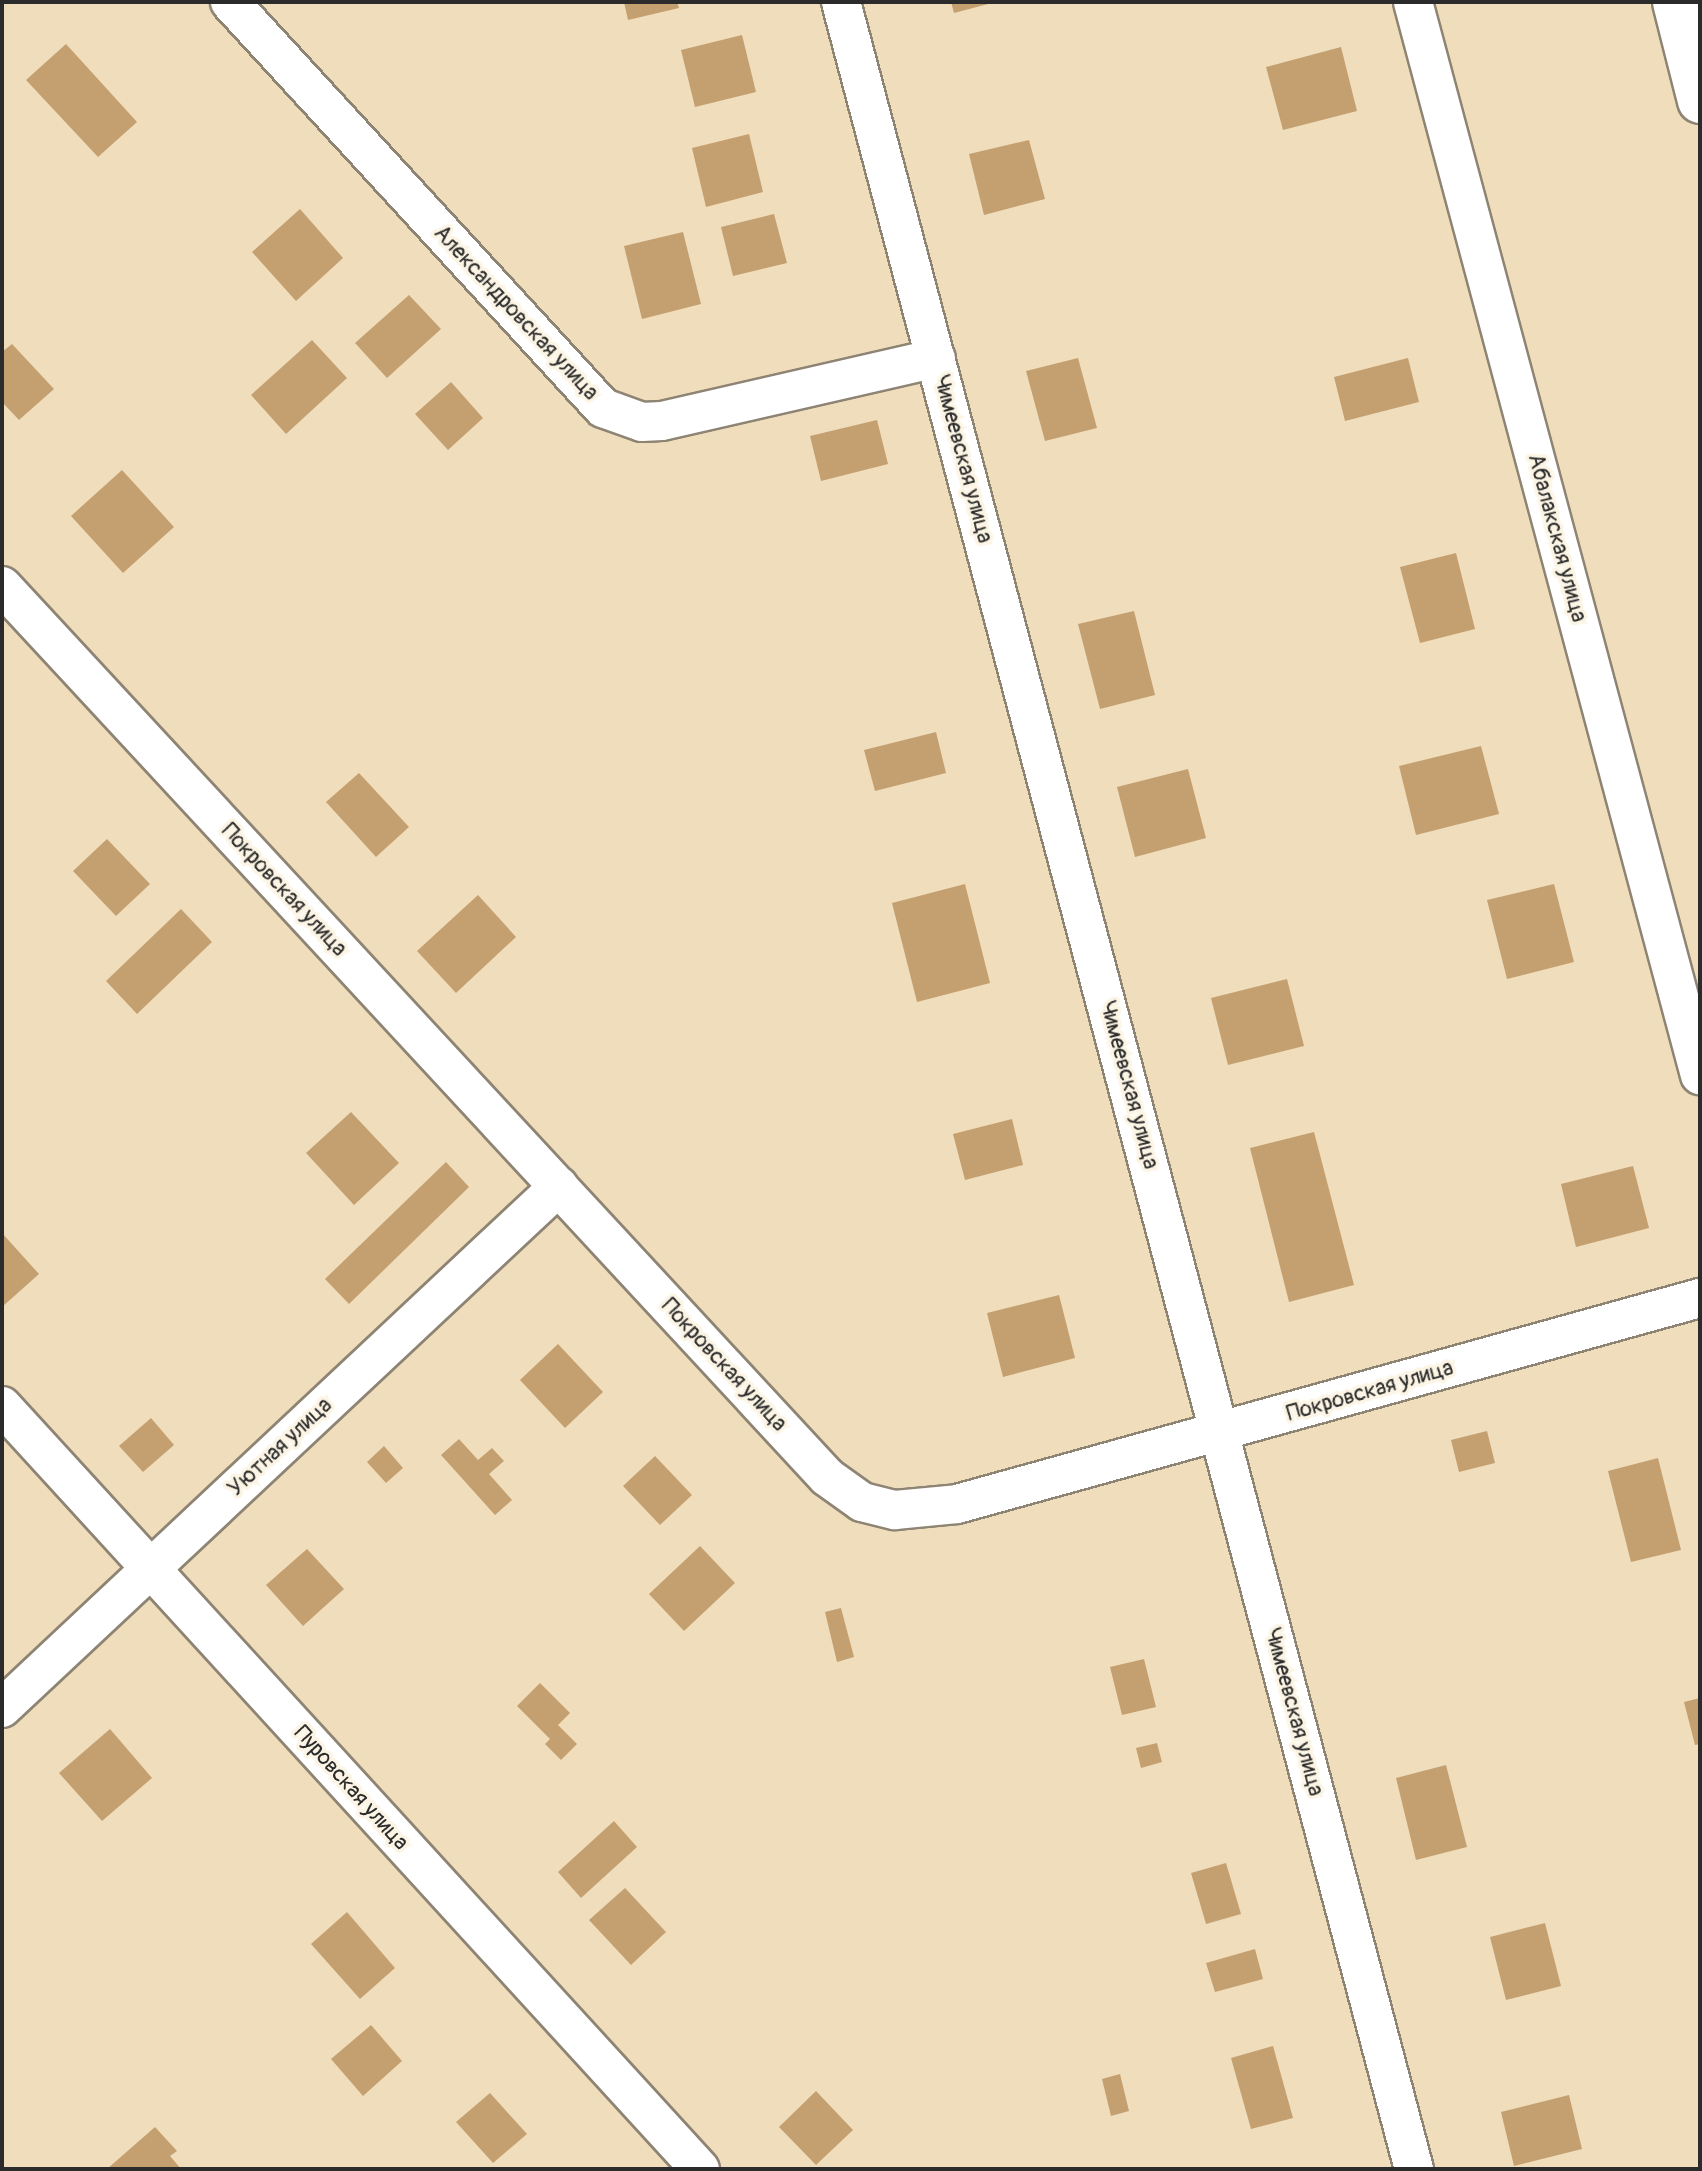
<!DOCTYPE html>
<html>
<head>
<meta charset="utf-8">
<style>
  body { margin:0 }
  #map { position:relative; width:1702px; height:2171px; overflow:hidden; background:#f0ddbc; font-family:Pangolin,sans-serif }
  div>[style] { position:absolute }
  .building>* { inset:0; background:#c4a070 }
  .roads { filter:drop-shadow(2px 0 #8e8474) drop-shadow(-2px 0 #8e8474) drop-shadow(0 2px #8e8474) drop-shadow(0 -2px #8e8474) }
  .minor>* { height:38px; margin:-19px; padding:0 19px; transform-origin:19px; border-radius:19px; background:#fff }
  .tertiary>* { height:44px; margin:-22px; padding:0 22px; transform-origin:22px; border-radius:22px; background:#fff }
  span { translate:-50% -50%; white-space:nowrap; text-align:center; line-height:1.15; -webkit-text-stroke:7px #fcf5e5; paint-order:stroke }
  .street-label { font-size:22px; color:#2b2b2b }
  .frame { position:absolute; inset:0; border:4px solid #2b2b2b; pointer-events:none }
</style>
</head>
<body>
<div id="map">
  <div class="building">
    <i style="clip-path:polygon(624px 2px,677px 2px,679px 8px,628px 20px)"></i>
    <i style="clip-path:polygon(951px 2px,992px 2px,992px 3px,954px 13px)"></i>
    <i style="clip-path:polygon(742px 35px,756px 92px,695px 107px,681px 50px)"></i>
    <i style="clip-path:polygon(66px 44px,137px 122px,98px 157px,26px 80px)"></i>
    <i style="clip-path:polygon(1341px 47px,1357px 111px,1283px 130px,1266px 67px)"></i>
    <i style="clip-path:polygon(749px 134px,763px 192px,706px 207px,692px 148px)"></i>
    <i style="clip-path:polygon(1029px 140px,1045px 199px,984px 215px,969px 154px)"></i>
    <i style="clip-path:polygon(300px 209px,343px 258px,296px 301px,252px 252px)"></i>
    <i style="clip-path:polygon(774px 214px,787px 263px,733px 276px,721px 227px)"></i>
    <i style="clip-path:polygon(683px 232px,701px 304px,642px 319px,624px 246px)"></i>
    <i style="clip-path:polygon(409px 295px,441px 329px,387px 378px,355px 343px)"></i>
    <i style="clip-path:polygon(312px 340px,347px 378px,286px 434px,251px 395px)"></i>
    <i style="clip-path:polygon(12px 344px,54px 389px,19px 420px,2px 402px,2px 352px)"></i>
    <i style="clip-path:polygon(1078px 358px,1097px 428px,1045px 441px,1026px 371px)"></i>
    <i style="clip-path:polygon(1408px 358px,1419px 402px,1345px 421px,1334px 377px)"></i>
    <i style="clip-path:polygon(451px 382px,483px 418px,448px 450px,415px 414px)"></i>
    <i style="clip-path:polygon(877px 420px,888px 464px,821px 481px,810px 436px)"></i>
    <i style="clip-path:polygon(122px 470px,174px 527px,123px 573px,71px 516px)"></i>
    <i style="clip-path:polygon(1456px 553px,1475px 629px,1420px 643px,1400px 567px)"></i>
    <i style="clip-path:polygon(1134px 611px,1155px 695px,1100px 709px,1078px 624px)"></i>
    <i style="clip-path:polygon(936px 732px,946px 773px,875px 791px,864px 750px)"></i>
    <i style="clip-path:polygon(1481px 746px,1499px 814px,1416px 835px,1399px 766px)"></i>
    <i style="clip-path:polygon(1188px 769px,1206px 838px,1135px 857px,1117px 787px)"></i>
    <i style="clip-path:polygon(359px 773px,409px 827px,376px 857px,326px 802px)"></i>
    <i style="clip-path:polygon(107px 839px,150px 884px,116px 916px,73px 871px)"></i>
    <i style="clip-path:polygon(965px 884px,990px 983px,917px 1002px,892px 903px)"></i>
    <i style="clip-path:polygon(1554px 884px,1574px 962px,1507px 979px,1487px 900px)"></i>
    <i style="clip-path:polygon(478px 895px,516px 937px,456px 993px,417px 951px)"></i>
    <i style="clip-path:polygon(181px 909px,212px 942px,137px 1014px,106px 981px)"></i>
    <i style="clip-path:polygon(1287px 979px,1304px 1046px,1228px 1065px,1211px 998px)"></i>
    <i style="clip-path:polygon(351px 1112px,399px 1163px,354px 1205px,306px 1153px)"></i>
    <i style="clip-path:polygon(1012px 1119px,1023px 1165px,965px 1180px,953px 1134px)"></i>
    <i style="clip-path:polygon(1314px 1132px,1354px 1285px,1289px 1302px,1250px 1148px)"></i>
    <i style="clip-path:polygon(446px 1162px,469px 1187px,349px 1304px,325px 1279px)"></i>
    <i style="clip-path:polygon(1633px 1166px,1649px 1228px,1576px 1247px,1561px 1184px)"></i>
    <i style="clip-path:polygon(2px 1233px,39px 1274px,2px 1307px)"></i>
    <i style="clip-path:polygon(1059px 1295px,1075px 1358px,1003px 1377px,987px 1313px)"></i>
    <i style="clip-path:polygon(558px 1344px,603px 1392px,565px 1428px,520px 1380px)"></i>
    <i style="clip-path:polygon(151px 1418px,174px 1445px,143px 1472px,119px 1446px)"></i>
    <i style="clip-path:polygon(1487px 1431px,1495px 1463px,1459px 1472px,1451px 1440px)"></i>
    <i style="clip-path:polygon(459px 1439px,478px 1460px,492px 1448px,504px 1461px,489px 1474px,512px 1500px,495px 1515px,441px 1455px)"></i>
    <i style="clip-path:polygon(384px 1446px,403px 1468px,386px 1483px,367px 1462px)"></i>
    <i style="clip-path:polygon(655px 1456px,692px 1495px,660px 1525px,623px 1486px)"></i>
    <i style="clip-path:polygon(1658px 1458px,1681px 1550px,1631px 1562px,1608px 1471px)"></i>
    <i style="clip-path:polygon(700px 1546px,735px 1583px,684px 1631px,649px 1594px)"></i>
    <i style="clip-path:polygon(307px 1549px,344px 1589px,303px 1626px,266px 1585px)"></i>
    <i style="clip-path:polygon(841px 1608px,854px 1657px,837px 1662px,825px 1612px)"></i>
    <i style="clip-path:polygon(1144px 1659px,1156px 1707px,1122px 1715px,1110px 1667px)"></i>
    <i style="clip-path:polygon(540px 1683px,570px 1713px,558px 1725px,577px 1744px,561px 1760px,545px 1744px,550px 1739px,517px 1706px)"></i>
    <i style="clip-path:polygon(1700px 1698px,1700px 1744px,1695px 1745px,1684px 1702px)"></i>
    <i style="clip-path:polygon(110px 1729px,152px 1778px,102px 1821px,59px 1773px)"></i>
    <i style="clip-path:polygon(1157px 1743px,1162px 1762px,1141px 1768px,1136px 1748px)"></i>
    <i style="clip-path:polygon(1446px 1765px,1467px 1847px,1416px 1860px,1396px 1778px)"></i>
    <i style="clip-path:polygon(614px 1821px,637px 1847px,581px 1898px,558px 1872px)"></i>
    <i style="clip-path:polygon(1226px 1863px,1241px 1914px,1206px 1924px,1191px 1873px)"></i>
    <i style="clip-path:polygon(625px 1888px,666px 1932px,631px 1965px,589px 1920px)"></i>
    <i style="clip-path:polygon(347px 1912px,395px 1968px,360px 1999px,311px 1944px)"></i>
    <i style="clip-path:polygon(1545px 1923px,1561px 1986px,1506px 2000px,1490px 1937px)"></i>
    <i style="clip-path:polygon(1255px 1949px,1263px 1979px,1215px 1992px,1206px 1963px)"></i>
    <i style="clip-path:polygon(371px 2025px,402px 2061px,363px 2096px,331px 2059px)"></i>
    <i style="clip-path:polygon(1273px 2046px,1293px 2118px,1251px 2129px,1231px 2058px)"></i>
    <i style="clip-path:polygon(1120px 2074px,1129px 2111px,1111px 2116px,1102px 2079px)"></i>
    <i style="clip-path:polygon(816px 2091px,853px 2130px,816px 2165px,779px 2127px)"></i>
    <i style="clip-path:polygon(490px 2093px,527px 2134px,493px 2163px,456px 2122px)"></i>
    <i style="clip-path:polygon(1569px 2095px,1582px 2149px,1514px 2166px,1501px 2112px)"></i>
    <i style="clip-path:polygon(155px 2127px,177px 2151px,170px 2156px,181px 2169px,107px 2169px)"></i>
  </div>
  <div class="roads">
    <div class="minor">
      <i style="left:230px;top:2px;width:551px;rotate:47.43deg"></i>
      <i style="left:603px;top:408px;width:41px;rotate:19.7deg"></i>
      <i style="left:642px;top:422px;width:20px;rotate:-3deg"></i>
      <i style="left:662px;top:421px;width:281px;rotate:-12.9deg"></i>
      <i style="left:841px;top:2px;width:2241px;rotate:75.19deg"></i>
      <i style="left:1413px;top:2px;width:1111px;rotate:75.03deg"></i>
      <i style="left:2px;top:586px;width:1214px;rotate:47.2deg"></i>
      <i style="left:827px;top:1477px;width:43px;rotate:35.5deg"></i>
      <i style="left:862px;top:1502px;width:34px;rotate:14deg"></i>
      <i style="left:895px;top:1510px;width:62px;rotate:-5.5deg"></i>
      <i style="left:957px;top:1504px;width:771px;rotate:-15.5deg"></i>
      <i style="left:2px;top:1406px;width:1034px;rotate:47.55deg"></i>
      <i style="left:2px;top:1708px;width:763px;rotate:-43.14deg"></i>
    </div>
    <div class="tertiary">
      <i style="left:1675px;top:2px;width:102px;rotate:75.8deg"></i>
    </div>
  </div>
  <div class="street-label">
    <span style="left:516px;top:313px;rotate:47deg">Александровская улица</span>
    <span style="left:963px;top:459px;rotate:75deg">Чимеевская улица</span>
    <span style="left:1557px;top:538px;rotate:75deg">Абалакская улица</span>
    <span style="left:284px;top:890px;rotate:47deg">Покровская улица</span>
    <span style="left:1129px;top:1085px;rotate:75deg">Чимеевская улица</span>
    <span style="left:724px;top:1365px;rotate:47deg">Покровская улица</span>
    <span style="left:1370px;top:1391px;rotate:-16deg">Покровская улица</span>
    <span style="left:280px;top:1447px;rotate:-43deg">Уютная улица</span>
    <span style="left:1294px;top:1712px;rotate:75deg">Чимеевская улица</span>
    <span style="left:351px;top:1788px;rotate:48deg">Пуровская улица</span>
  </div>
  <div class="frame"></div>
</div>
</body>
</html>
